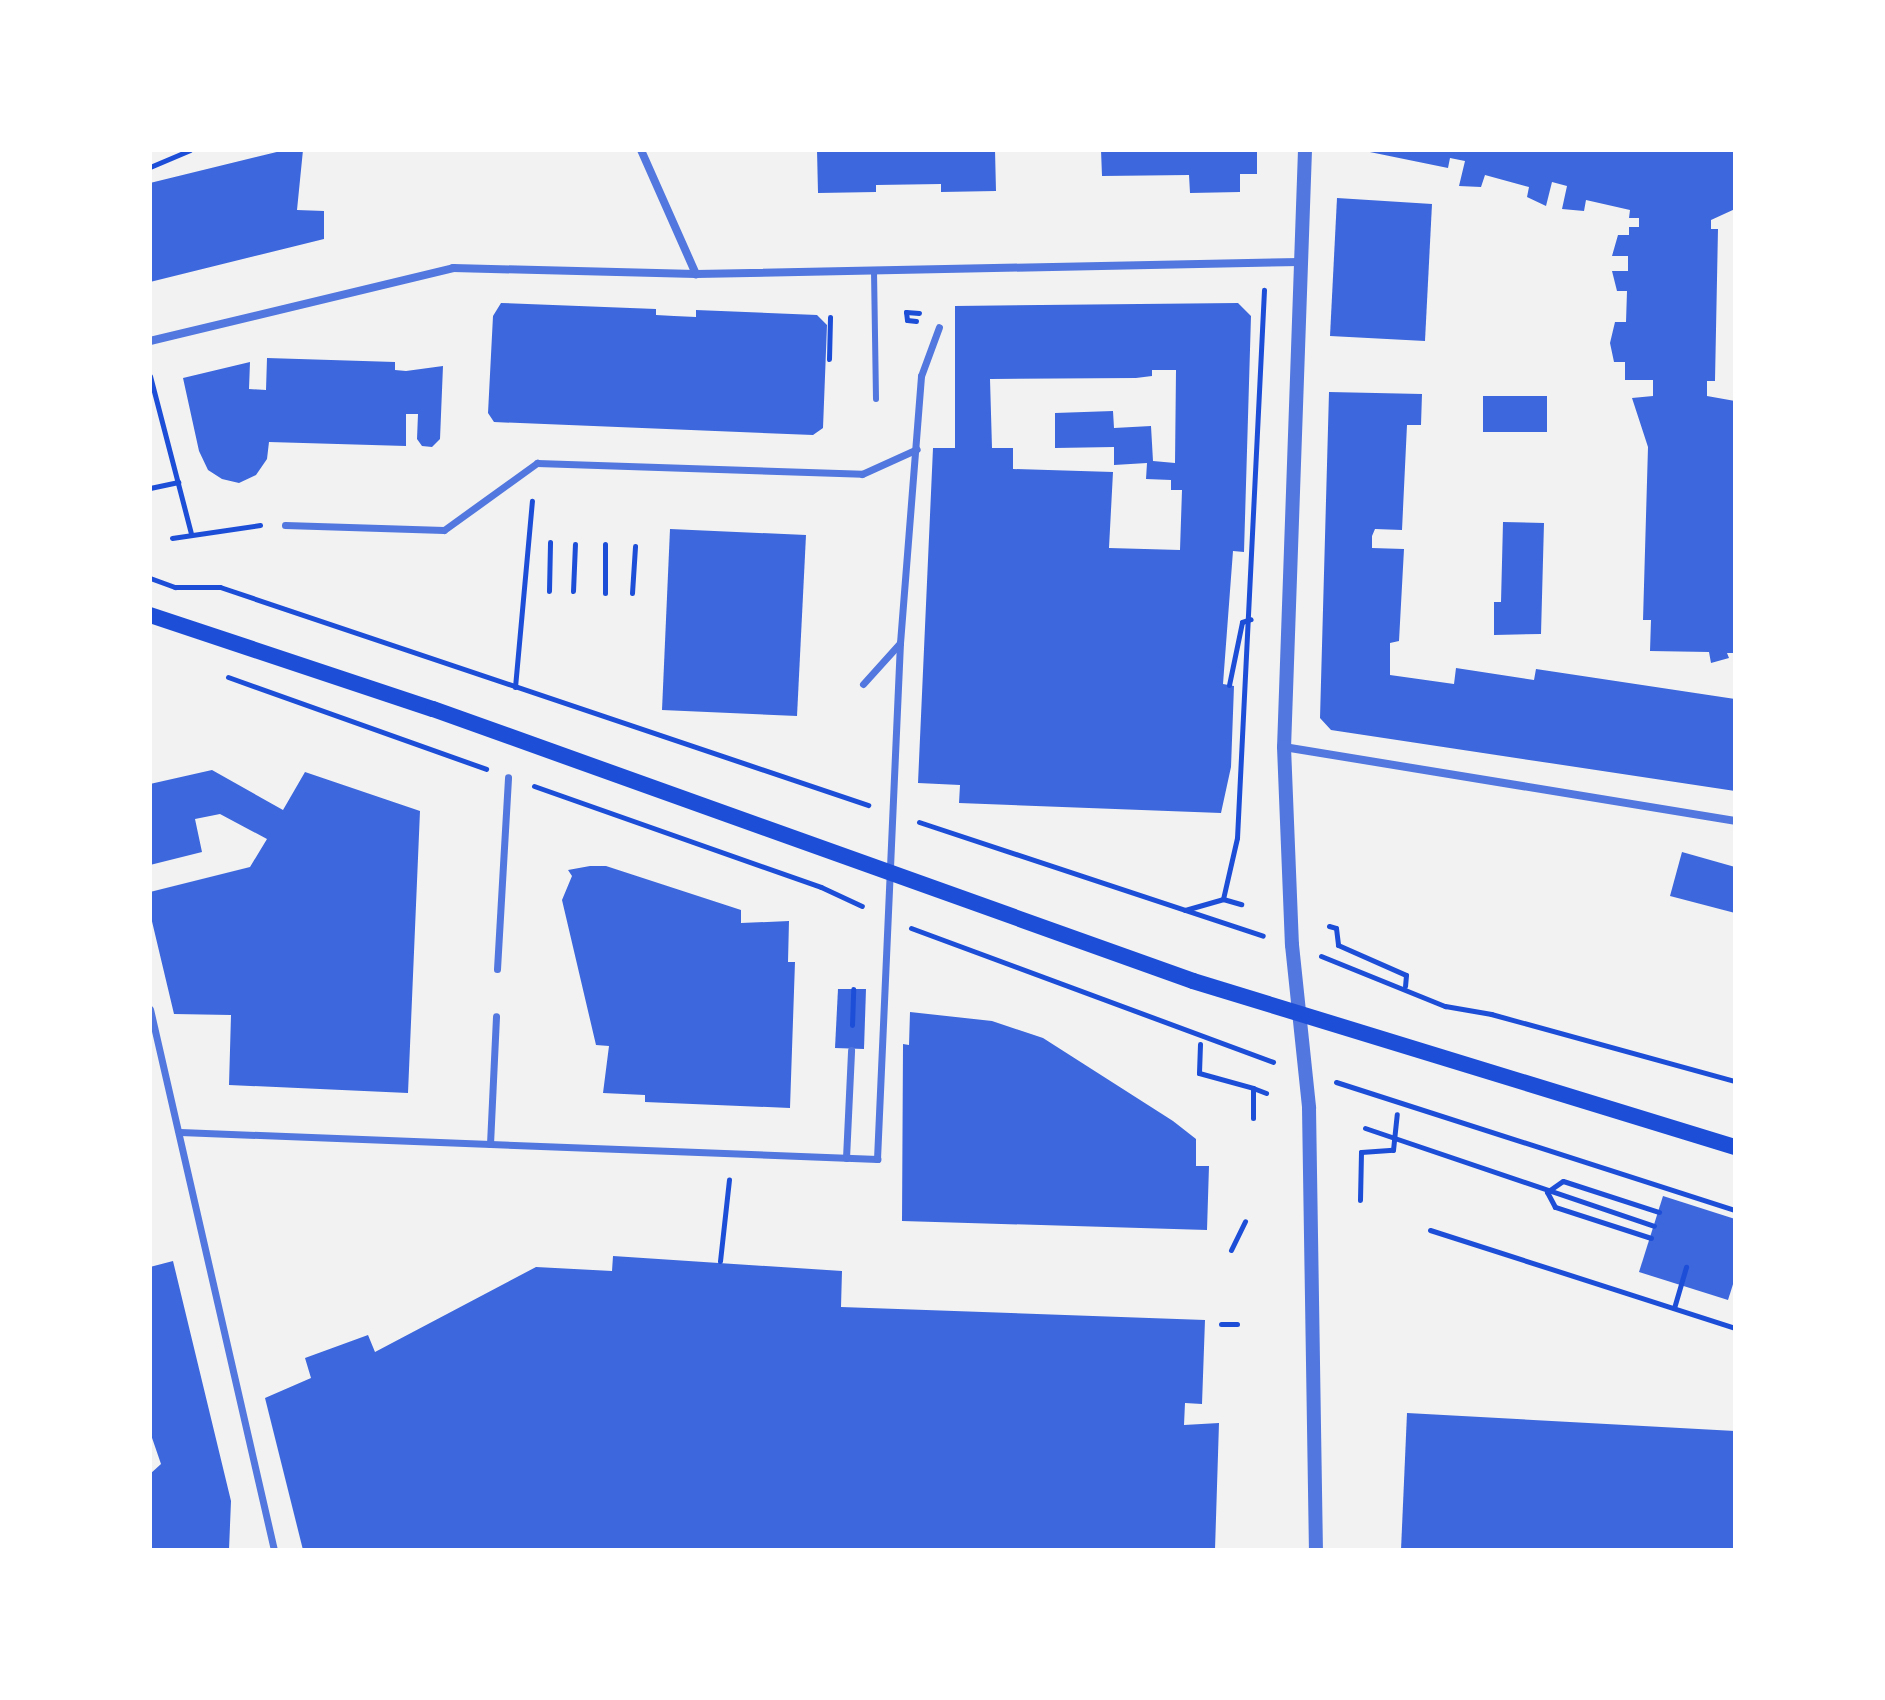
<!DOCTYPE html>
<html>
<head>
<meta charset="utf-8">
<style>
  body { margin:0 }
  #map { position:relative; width:1885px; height:1700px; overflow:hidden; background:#f2f2f2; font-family:"Fira Sans Condensed",sans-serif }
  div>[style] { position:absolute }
  .building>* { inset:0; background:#3d67dc }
  .path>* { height:5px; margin:-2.5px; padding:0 2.5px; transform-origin:2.5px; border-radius:2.5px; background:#1d4ed8 }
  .service>* { height:6px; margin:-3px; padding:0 3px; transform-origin:3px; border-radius:3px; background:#5277de }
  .pedestrian>* { height:7px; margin:-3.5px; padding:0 3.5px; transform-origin:3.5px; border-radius:3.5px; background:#5277de }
  .minor>* { height:8px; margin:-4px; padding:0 4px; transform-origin:4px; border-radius:4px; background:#5277de }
  .tertiary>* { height:14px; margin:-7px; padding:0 7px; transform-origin:7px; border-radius:7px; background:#5277de }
  .secondary>* { height:16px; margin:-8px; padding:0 8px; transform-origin:8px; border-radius:8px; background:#1d4ed8 }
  span { translate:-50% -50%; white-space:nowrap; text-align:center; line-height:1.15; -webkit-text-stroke:6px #fff; paint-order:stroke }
  .frame { position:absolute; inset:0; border:152px solid #fff; pointer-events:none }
</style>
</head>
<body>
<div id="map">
  <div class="building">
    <i style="clip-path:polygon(285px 150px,303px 150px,297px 210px,324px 211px,324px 239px,150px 282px,150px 183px)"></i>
    <i style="clip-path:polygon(817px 150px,995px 150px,996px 191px,941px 192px,941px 184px,876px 185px,876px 192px,818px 193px)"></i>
    <i style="clip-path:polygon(1101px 150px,1257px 150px,1257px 174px,1240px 174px,1240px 192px,1190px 193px,1189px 175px,1102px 176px)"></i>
    <i style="clip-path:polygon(1360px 150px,1735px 150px,1735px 209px,1711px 220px,1711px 229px,1718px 229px,1715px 381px,1707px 381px,1707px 396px,1735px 401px,1735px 653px,1727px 653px,1729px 658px,1711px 663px,1709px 652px,1650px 651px,1651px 620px,1643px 620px,1648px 447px,1632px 398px,1653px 396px,1653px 380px,1625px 380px,1625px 362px,1614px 362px,1610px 343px,1615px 322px,1626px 322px,1627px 291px,1617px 291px,1612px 271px,1628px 271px,1628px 256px,1612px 256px,1618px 235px,1629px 235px,1629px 227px,1639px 227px,1639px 218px,1629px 218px,1630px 210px,1586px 200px,1584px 211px,1562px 209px,1567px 186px,1552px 182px,1546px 206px,1527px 197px,1529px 187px,1485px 175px,1481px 187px,1459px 186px,1465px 161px,1450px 158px,1448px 168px)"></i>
    <i style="clip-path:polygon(1337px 198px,1432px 204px,1425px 341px,1330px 336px)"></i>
    <i style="clip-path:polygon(501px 303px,656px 309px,656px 315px,674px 316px,696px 317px,696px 310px,817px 315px,827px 325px,823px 428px,813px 435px,494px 422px,488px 413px,493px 316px)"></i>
    <i style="clip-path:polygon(evenodd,1238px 303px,1251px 316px,1244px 552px,1233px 551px,1223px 684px,1234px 686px,1231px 767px,1221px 813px,959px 803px,960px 785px,918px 783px,933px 448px,955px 448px,955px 306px,1238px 303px,1152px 370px,1176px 370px,1175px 463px,1153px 461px,1151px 426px,1114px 428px,1113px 411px,1055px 413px,1055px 448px,1114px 447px,1114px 465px,1147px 463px,1146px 479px,1171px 480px,1171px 490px,1182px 490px,1180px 550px,1109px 548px,1113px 472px,1013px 469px,1013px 448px,992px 448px,990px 379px,1136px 378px,1152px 376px,1152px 370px)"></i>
    <i style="clip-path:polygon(267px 358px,395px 362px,395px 370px,406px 371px,443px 366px,440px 439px,432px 447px,422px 446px,417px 439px,418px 414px,406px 414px,406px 446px,269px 442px,267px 459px,256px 475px,239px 483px,222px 479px,208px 470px,199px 451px,183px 378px,250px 362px,249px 389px,266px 390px)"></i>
    <i style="clip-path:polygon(1329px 392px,1422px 394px,1421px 425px,1407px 425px,1402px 530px,1375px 529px,1372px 536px,1372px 548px,1404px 549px,1399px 641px,1390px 643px,1390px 675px,1454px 684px,1456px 668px,1534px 680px,1536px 669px,1735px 699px,1735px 791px,1331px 730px,1320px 718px)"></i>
    <i style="clip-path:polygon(1483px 396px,1547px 396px,1547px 432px,1483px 432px)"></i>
    <i style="clip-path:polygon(1503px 522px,1544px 523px,1541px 634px,1494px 635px,1494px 602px,1501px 602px)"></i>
    <i style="clip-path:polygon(670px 529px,806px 535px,797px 716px,662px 710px)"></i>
    <i style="clip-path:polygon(212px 770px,283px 810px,305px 772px,420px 811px,408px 1093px,229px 1085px,231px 1015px,174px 1014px,150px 913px,150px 892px,250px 867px,267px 839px,220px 814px,195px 819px,202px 852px,150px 865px,150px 784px)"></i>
    <i style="clip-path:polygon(1682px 852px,1735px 867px,1735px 913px,1670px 896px)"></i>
    <i style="clip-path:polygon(590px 866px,606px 866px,741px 910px,741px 923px,789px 921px,788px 962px,795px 962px,790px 1108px,645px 1102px,645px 1095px,603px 1093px,609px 1046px,596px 1045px,562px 900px,572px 876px,568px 870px)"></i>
    <i style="clip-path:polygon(838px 989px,866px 989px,864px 1049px,835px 1048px)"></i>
    <i style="clip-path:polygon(910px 1012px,992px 1021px,1043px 1038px,1173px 1121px,1196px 1139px,1196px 1166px,1209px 1166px,1207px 1230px,902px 1221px,903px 1044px,909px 1045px)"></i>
    <i style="clip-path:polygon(1663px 1196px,1735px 1219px,1735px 1278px,1728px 1300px,1639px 1272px)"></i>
    <i style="clip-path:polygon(613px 1256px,842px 1271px,841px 1307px,1205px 1320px,1202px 1404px,1185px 1403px,1184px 1425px,1219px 1423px,1215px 1550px,303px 1550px,265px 1398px,311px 1378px,305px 1358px,368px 1335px,375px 1352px,536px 1267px,612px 1271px)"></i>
    <i style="clip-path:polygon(173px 1261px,231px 1501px,229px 1550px,150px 1550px,150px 1474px,161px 1464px,150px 1432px,150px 1267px)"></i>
    <i style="clip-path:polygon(1407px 1413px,1735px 1431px,1735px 1550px,1401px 1550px)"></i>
  </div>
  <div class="path">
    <i style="left:150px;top:167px;width:43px;rotate:-23deg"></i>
    <i style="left:916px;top:321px;width:9px;rotate:-174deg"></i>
    <i style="left:907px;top:320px;width:8px;rotate:-97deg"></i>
    <i style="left:906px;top:312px;width:13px;rotate:4deg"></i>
    <i style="left:829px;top:359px;width:42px;rotate:-88.6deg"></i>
    <i style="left:150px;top:376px;width:162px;rotate:75.4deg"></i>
    <i style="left:150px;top:488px;width:29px;rotate:-12deg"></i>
    <i style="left:172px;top:538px;width:89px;rotate:-8.4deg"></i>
    <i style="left:150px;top:578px;width:27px;rotate:20deg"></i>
    <i style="left:175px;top:587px;width:45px"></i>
    <i style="left:220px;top:587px;width:684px;rotate:18.59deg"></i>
    <i style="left:549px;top:591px;width:49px;rotate:-88.8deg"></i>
    <i style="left:573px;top:591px;width:47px;rotate:-87.6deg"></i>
    <i style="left:605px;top:593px;width:49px;rotate:-90deg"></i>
    <i style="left:632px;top:593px;width:47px;rotate:-86.3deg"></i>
    <i style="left:228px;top:677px;width:274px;rotate:19.6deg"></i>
    <i style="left:1229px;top:685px;width:64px;rotate:-78.3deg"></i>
    <i style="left:1242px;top:622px;width:9px;rotate:-18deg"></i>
    <i style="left:515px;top:687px;width:187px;rotate:-84.8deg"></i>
    <i style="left:534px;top:786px;width:304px;rotate:19.4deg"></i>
    <i style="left:821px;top:887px;width:45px;rotate:24.9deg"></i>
    <i style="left:919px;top:822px;width:362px;rotate:18.3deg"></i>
    <i style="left:1223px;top:899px;width:19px;rotate:16deg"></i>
    <i style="left:1185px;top:910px;width:40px;rotate:-16deg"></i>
    <i style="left:1223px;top:899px;width:63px;rotate:-77.1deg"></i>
    <i style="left:1237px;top:838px;width:549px;rotate:-87.18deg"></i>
    <i style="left:1329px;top:926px;width:7px;rotate:16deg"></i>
    <i style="left:1336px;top:928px;width:17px;rotate:83deg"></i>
    <i style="left:1338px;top:945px;width:74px;rotate:23.8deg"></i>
    <i style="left:1406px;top:975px;width:11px;rotate:95deg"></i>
    <i style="left:911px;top:928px;width:386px;rotate:20.3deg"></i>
    <i style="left:1321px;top:956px;width:134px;rotate:22deg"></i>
    <i style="left:1445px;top:1006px;width:47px;rotate:9.9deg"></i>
    <i style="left:1491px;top:1014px;width:253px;rotate:15.4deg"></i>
    <i style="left:852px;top:1025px;width:36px;rotate:-88deg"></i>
    <i style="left:1200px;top:1044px;width:29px;rotate:92deg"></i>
    <i style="left:1199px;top:1073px;width:56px;rotate:15.5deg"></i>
    <i style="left:1336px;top:1082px;width:419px;rotate:17.8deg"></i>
    <i style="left:1253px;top:1118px;width:30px;rotate:-90deg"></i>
    <i style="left:1253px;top:1088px;width:14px;rotate:21deg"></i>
    <i style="left:1365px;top:1128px;width:305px;rotate:18.7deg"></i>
    <i style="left:1360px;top:1200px;width:48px;rotate:-88.8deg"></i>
    <i style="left:1361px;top:1152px;width:32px;rotate:-4deg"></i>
    <i style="left:1393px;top:1150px;width:36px;rotate:-84deg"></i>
    <i style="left:1430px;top:1230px;width:320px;rotate:17.8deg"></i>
    <i style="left:1651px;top:1238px;width:101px;rotate:-162.1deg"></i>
    <i style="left:1555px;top:1207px;width:17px;rotate:-118deg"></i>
    <i style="left:1547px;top:1192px;width:19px;rotate:-35deg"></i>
    <i style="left:1563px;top:1181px;width:101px;rotate:17.9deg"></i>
    <i style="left:1231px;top:1250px;width:32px;rotate:-64deg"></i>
    <i style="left:720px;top:1261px;width:82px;rotate:-83.7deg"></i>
    <i style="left:1674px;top:1308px;width:43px;rotate:-73.7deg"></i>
    <i style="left:1221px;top:1324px;width:16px"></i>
  </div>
  <div class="service">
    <i style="left:874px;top:271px;width:128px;rotate:89.1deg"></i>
  </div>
  <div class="pedestrian">
    <i style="left:285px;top:525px;width:159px;rotate:1.8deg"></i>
    <i style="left:444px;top:530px;width:115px;rotate:-35.8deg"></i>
    <i style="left:537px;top:463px;width:325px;rotate:1.9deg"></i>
    <i style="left:862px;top:474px;width:60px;rotate:-24.4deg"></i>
    <i style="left:863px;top:684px;width:55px;rotate:-47.9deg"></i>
    <i style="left:497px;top:969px;width:192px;rotate:-86.7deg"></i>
    <i style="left:150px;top:1009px;width:555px;rotate:77.09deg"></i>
    <i style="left:180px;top:1132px;width:698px;rotate:2.22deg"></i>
    <i style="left:877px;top:1159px;width:517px;rotate:-87.45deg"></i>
    <i style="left:900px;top:643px;width:268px;rotate:-85.5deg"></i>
    <i style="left:921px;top:376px;width:52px;rotate:-69.8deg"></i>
    <i style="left:490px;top:1144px;width:128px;rotate:-87.3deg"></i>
    <i style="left:846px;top:1158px;width:108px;rotate:-87.3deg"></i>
  </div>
  <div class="minor">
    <i style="left:641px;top:150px;width:136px;rotate:66.1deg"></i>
    <i style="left:150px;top:341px;width:312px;rotate:-13.5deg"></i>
    <i style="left:453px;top:268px;width:243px;rotate:1.4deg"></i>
    <i style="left:696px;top:274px;width:604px;rotate:-1.14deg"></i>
    <i style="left:1284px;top:747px;width:457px;rotate:9.3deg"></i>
  </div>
  <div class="tertiary">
    <i style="left:1305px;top:150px;width:597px;rotate:92.01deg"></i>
    <i style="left:1284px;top:747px;width:198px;rotate:87.7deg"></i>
    <i style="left:1292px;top:945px;width:164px;rotate:84deg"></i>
    <i style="left:1309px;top:1108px;width:442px;rotate:89.1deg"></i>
  </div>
  <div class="secondary">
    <i style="left:150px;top:615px;width:298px;rotate:18.4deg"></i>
    <i style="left:433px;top:709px;width:807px;rotate:19.69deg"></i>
    <i style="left:1193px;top:981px;width:567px;rotate:17.03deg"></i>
  </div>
  <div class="frame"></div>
</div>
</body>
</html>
